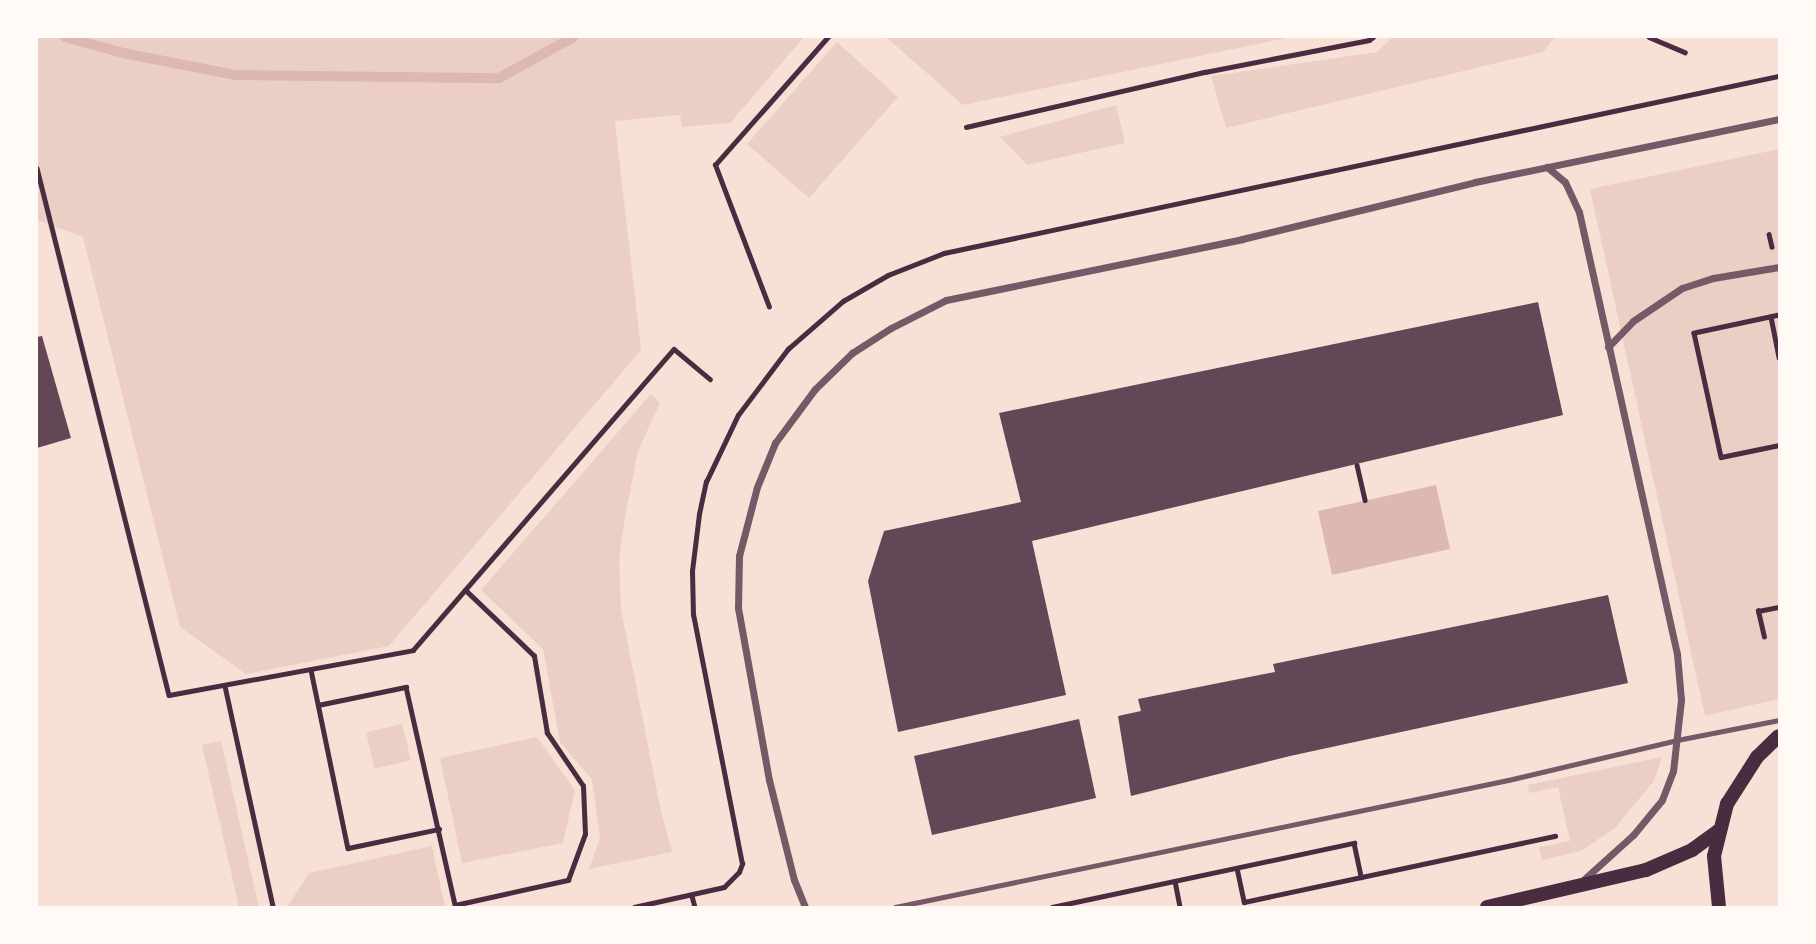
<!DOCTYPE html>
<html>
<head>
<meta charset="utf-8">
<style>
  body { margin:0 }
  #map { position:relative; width:1816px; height:944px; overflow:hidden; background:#f7e1d7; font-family:"PT Sans",sans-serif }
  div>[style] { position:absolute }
  .green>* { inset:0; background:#ebcfc5 }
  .water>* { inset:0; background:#dcb8b0 }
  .stream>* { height:10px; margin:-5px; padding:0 5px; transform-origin:5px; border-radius:5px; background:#dcb8b0 }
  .building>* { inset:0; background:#644757 }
  .path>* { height:4.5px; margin:-2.25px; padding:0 2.25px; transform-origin:2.25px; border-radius:2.25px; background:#4a2c40 }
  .service>* { height:5px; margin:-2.5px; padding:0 2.5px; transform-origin:2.5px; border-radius:2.5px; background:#755966 }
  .minor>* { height:7px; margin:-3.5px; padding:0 3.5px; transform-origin:3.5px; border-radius:3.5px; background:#755966 }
  .secondary>* { height:14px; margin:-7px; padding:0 7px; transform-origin:7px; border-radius:7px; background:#4a2c40 }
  span { translate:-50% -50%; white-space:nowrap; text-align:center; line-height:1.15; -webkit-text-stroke:7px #fffaf5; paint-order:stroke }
  .frame { position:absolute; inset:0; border:38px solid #fffaf5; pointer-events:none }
</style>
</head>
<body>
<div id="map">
  <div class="green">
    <i style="clip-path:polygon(37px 37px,804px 37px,730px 123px,682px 127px,680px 115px,615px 121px,641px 350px,389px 646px,246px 674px,180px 627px,83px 237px,37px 220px)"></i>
    <i style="clip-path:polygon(886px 37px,1291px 37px,963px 105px)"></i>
    <i style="clip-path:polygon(1393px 37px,1555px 37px,1543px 52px,1226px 128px,1211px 76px,1377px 52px)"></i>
    <i style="clip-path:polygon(837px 42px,898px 97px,809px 198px,747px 144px)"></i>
    <i style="clip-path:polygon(1116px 105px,1125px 143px,1027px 165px,1000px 137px)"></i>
    <i style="clip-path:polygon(1779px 149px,1779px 699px,1705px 716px,1590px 189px)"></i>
    <i style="clip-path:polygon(651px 394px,660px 403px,638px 451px,626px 512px,619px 558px,621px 609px,661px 811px,672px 852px,589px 869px,600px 838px,592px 780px,560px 742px,543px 649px,481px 590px)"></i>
    <i style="clip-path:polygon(402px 724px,411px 760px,374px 769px,366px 732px)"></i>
    <i style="clip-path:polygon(537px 737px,575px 790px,563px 843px,462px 863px,440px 758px)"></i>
    <i style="clip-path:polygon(221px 741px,259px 907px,239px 907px,202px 745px)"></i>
    <i style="clip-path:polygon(1662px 757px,1654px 781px,1615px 828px,1581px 851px,1542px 860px,1539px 847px,1570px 841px,1558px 787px,1529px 793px,1528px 785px)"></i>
    <i style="clip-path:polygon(432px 846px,445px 907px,287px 907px,309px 873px)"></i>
  </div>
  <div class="water">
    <i style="clip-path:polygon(1436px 485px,1450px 549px,1332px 575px,1318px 511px)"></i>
  </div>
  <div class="stream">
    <i style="left:65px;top:37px;width:60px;rotate:15.4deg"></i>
    <i style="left:123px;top:53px;width:114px;rotate:11.1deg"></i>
    <i style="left:235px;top:75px;width:264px;rotate:0.7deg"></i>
    <i style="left:499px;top:78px;width:85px;rotate:-28.7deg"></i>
  </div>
  <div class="building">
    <i style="clip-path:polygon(1538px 302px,1563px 415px,1032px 541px,1066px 695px,898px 732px,868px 581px,884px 531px,1021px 502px,999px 413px)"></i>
    <i style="clip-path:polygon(42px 336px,71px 438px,37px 448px,37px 337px)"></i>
    <i style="clip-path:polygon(1608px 595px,1628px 683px,1290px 756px,1131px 796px,1118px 716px,1141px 711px,1138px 699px,1275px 672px,1273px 664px)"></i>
    <i style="clip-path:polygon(1079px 719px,1096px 798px,932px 835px,914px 756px)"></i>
  </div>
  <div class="path">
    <i style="left:1649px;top:37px;width:39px;rotate:23deg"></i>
    <i style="left:966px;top:127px;width:245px;rotate:-13deg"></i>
    <i style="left:1205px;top:72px;width:167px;rotate:-11deg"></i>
    <i style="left:1369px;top:40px;width:5px;rotate:-37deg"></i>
    <i style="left:37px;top:168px;width:543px;rotate:75.94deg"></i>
    <i style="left:169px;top:695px;width:248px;rotate:-10.4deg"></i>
    <i style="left:413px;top:650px;width:398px;rotate:-49.1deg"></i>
    <i style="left:674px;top:349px;width:47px;rotate:39.8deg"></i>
    <i style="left:1769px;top:234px;width:13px;rotate:77deg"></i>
    <i style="left:769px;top:307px;width:152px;rotate:-110.8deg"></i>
    <i style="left:715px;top:165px;width:171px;rotate:-48.6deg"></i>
    <i style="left:1779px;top:315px;width:87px;rotate:168deg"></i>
    <i style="left:1694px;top:333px;width:127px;rotate:77.7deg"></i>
    <i style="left:1721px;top:457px;width:59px;rotate:-11.7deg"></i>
    <i style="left:1771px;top:317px;width:41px;rotate:78.7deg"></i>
    <i style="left:1357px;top:465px;width:36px;rotate:77deg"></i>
    <i style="left:1764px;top:637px;width:27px;rotate:-103deg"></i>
    <i style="left:1758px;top:611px;width:21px;rotate:-11deg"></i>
    <i style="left:311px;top:670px;width:182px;rotate:78.3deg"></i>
    <i style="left:348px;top:848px;width:93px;rotate:-11.8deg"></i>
    <i style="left:225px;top:686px;width:226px;rotate:77.7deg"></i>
    <i style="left:318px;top:705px;width:90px;rotate:-11.6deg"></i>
    <i style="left:406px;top:687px;width:223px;rotate:77.3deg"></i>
    <i style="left:455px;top:905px;width:116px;rotate:-12.5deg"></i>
    <i style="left:568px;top:880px;width:49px;rotate:-69.7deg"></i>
    <i style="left:585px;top:834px;width:48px;rotate:-92.4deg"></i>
    <i style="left:583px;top:786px;width:64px;rotate:-124.2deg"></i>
    <i style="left:547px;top:733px;width:78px;rotate:-99.6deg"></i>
    <i style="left:534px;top:656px;width:95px;rotate:-136.3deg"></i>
    <i style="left:1237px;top:868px;width:35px;rotate:78deg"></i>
    <i style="left:1244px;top:902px;width:318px;rotate:-12deg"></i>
    <i style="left:1175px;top:881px;width:26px;rotate:79deg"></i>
    <i style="left:692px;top:896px;width:11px;rotate:75deg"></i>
    <i style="left:634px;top:907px;width:92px;rotate:-12.5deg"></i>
    <i style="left:724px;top:887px;width:21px;rotate:-45deg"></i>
    <i style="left:739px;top:872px;width:9px;rotate:-69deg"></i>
    <i style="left:742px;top:864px;width:254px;rotate:-101.1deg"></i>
    <i style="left:693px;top:615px;width:44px;rotate:-91.3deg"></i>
    <i style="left:692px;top:571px;width:57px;rotate:-83deg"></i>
    <i style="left:699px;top:514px;width:33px;rotate:-78deg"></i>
    <i style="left:706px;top:482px;width:74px;rotate:-64.5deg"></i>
    <i style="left:738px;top:415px;width:83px;rotate:-52.9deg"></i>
    <i style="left:788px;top:349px;width:73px;rotate:-41.1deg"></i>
    <i style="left:843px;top:301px;width:52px;rotate:-30deg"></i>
    <i style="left:888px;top:275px;width:60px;rotate:-21.4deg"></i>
    <i style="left:944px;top:253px;width:854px;rotate:-11.97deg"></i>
    <i style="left:1052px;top:907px;width:309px;rotate:-12deg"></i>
    <i style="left:1354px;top:843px;width:35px;rotate:78deg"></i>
  </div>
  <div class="service">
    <i style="left:895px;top:907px;width:626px;rotate:-11.7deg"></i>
    <i style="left:1508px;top:780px;width:174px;rotate:-13.3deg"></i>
    <i style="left:1677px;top:740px;width:104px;rotate:-11.1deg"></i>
  </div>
  <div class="minor">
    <i style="left:1547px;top:167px;width:23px;rotate:40deg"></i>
    <i style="left:1565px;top:182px;width:33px;rotate:65deg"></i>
    <i style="left:1579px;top:212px;width:453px;rotate:77.5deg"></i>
    <i style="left:1677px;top:654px;width:46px;rotate:85deg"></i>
    <i style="left:1681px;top:700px;width:71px;rotate:96.4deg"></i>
    <i style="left:1673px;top:771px;width:31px;rotate:111deg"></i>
    <i style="left:1662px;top:800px;width:45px;rotate:129.6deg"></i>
    <i style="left:1633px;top:835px;width:70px;rotate:137.9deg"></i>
    <i style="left:1608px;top:347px;width:36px;rotate:-46deg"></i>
    <i style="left:1633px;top:321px;width:59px;rotate:-34deg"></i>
    <i style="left:1682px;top:288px;width:33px;rotate:-18deg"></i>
    <i style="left:1713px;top:278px;width:67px;rotate:-9.5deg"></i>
    <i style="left:805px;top:907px;width:29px;rotate:-112deg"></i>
    <i style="left:794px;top:880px;width:103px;rotate:-104deg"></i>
    <i style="left:769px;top:780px;width:175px;rotate:-100.2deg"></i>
    <i style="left:738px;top:608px;width:52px;rotate:-88.9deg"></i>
    <i style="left:739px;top:556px;width:71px;rotate:-75.4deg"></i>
    <i style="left:757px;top:487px;width:48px;rotate:-67.8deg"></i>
    <i style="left:775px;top:443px;width:67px;rotate:-53.5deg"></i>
    <i style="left:815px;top:389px;width:52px;rotate:-44.2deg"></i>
    <i style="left:852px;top:353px;width:46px;rotate:-32.7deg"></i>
    <i style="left:891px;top:328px;width:62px;rotate:-27deg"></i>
    <i style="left:946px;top:300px;width:302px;rotate:-11.6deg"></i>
    <i style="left:1242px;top:239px;width:240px;rotate:-13.7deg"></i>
    <i style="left:1475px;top:182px;width:310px;rotate:-11.7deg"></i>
  </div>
  <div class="secondary">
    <i style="left:1487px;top:907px;width:163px;rotate:-13.1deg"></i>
    <i style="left:1646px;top:870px;width:50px;rotate:-23.5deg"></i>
    <i style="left:1692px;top:850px;width:32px;rotate:-36deg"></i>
    <i style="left:1719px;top:907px;width:51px;rotate:-95.6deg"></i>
    <i style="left:1714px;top:856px;width:54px;rotate:-76deg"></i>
    <i style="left:1727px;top:804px;width:56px;rotate:-57.4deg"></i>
    <i style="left:1757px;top:757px;width:30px;rotate:-44deg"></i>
  </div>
  <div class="frame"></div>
</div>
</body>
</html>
